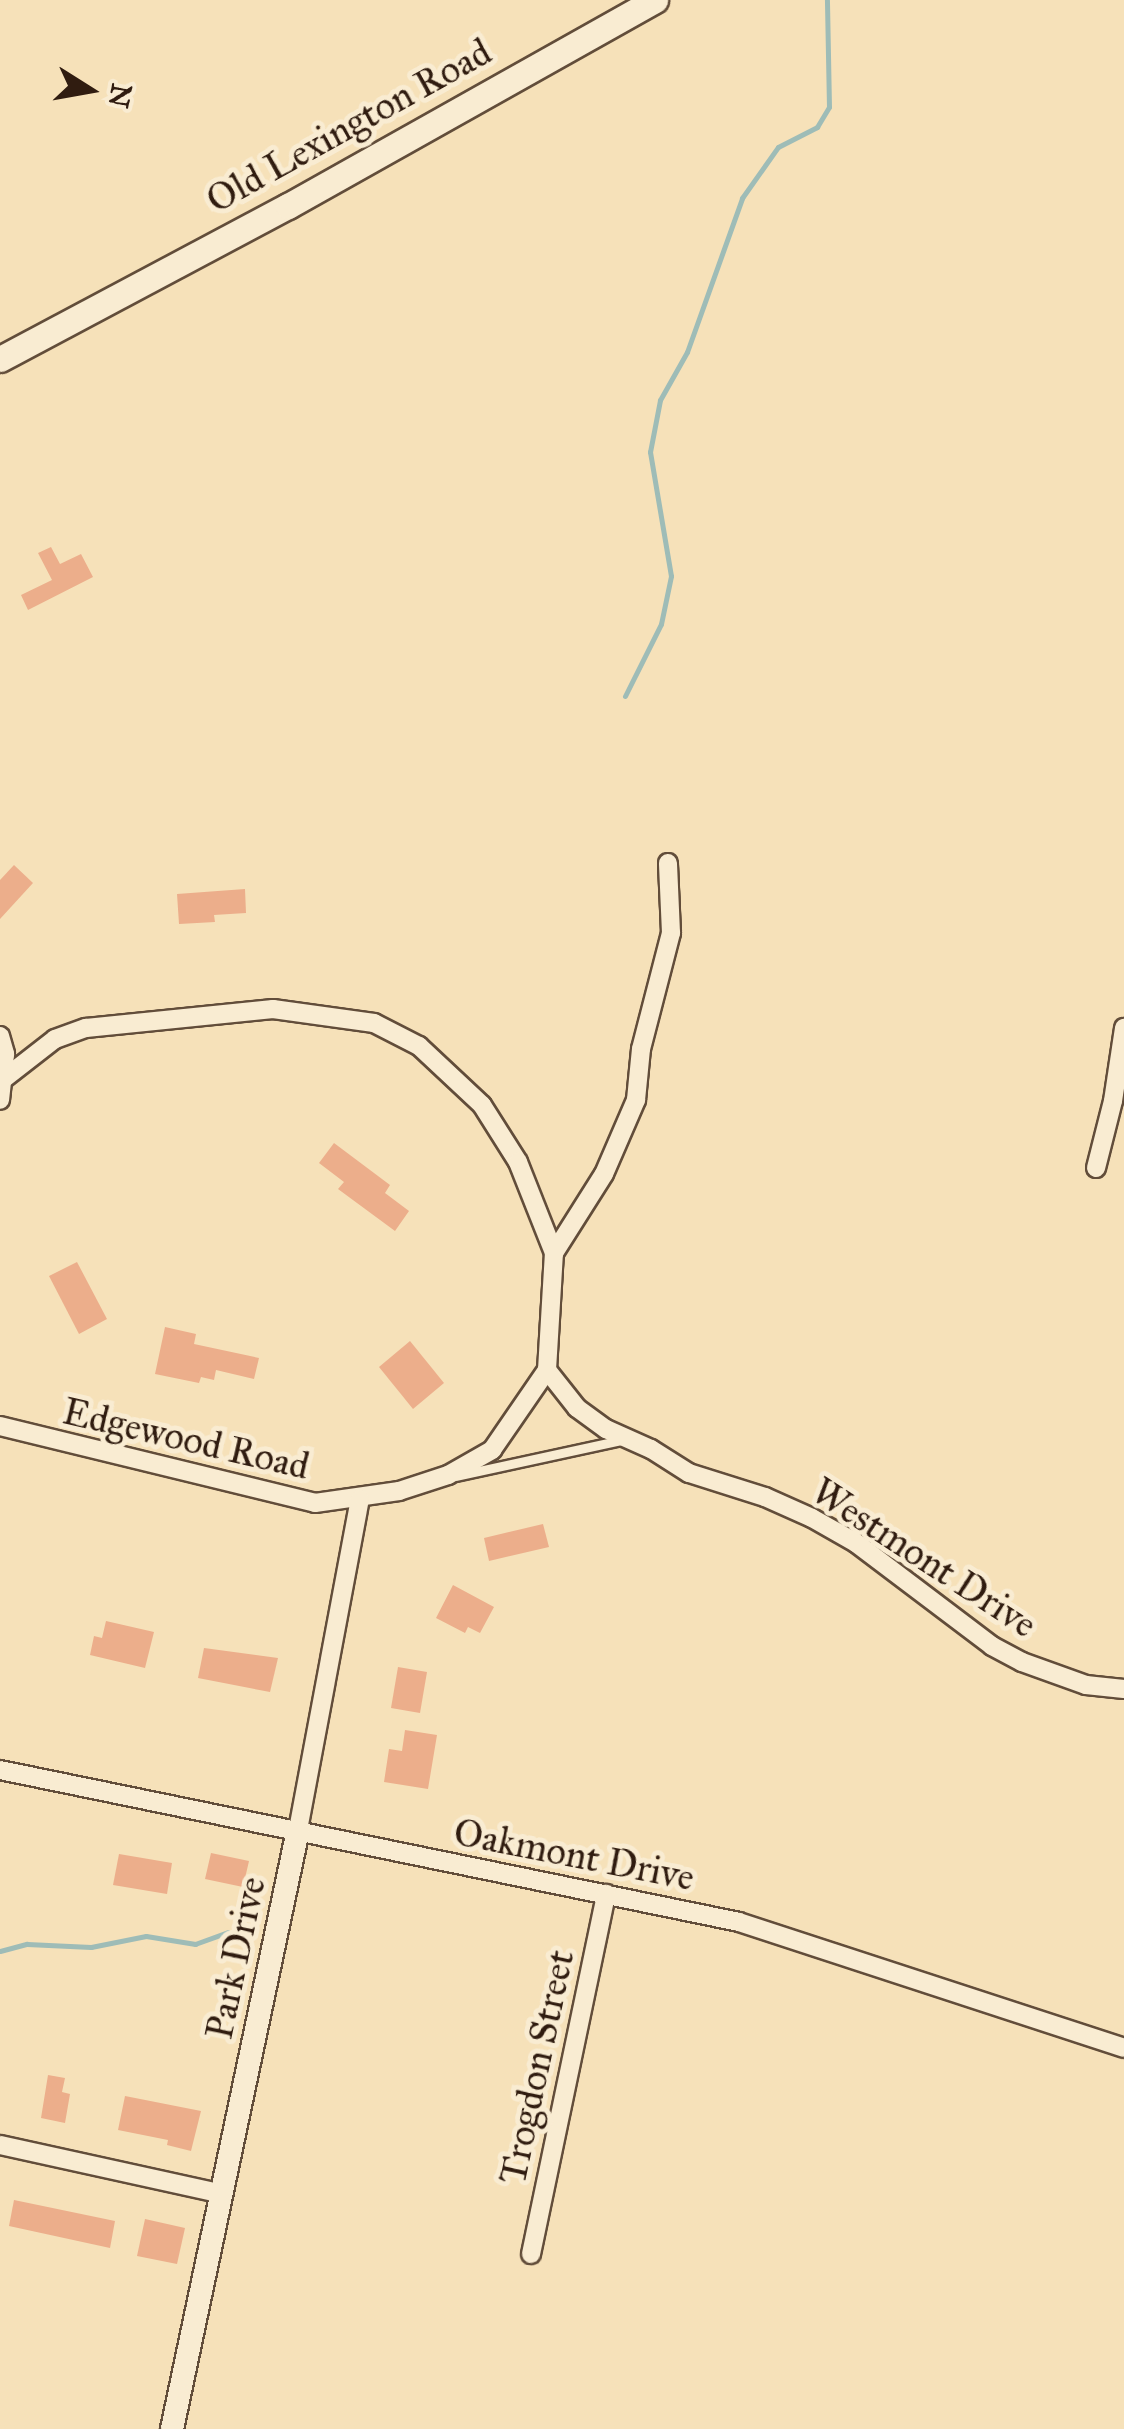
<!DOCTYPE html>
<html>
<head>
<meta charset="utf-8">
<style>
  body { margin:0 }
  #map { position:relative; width:1124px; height:2429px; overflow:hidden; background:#f6e1b9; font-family:"IM FELL Great Primer",serif }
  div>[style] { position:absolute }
  .stream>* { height:5px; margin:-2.5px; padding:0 2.5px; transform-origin:2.5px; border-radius:2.5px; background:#9ebcb7 }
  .building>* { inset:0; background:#ecae8b }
  .roads { filter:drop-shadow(2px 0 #624d3a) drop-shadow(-2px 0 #624d3a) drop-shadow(0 2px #624d3a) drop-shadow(0 -2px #624d3a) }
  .service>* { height:9px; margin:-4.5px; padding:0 4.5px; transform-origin:4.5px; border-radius:4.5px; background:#f9ecd2 }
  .minor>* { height:18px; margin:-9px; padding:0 9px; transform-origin:9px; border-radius:9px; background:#f9ecd2 }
  .tertiary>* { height:22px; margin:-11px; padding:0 11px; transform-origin:11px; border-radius:11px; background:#f9ecd2 }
  .secondary>* { height:25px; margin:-12.5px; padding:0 12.5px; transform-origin:12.5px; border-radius:12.5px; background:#f9ecd2 }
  span { translate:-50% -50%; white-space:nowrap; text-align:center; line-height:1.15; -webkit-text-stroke:10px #f9ecd2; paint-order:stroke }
  .street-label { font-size:38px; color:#301c10 }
  .north { position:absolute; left:40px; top:40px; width:100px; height:100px; -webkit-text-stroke:8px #f9ecd2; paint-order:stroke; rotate:101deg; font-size:28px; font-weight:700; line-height:40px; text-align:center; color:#301c10 }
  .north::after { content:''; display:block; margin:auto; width:35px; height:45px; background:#301c10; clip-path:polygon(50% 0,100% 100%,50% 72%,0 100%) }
</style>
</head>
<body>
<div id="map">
  <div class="stream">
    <i style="left:625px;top:696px;width:80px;rotate:-63.4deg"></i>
    <i style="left:661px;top:624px;width:49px;rotate:-78.2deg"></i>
    <i style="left:671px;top:576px;width:126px;rotate:-99.6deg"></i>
    <i style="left:650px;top:452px;width:53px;rotate:-79.1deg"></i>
    <i style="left:660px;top:400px;width:55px;rotate:-60.6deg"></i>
    <i style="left:687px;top:352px;width:164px;rotate:-70.3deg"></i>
    <i style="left:742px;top:198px;width:62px;rotate:-54.8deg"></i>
    <i style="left:778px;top:147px;width:44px;rotate:-27.1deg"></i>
    <i style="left:817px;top:127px;width:23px;rotate:-59deg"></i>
    <i style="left:829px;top:107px;width:107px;rotate:-91.1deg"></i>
    <i style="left:0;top:1951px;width:28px;rotate:-15deg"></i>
    <i style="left:27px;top:1944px;width:64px;rotate:2.7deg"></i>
    <i style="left:91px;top:1947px;width:56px;rotate:-11.3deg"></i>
    <i style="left:146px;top:1936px;width:50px;rotate:9.3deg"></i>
    <i style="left:195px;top:1944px;width:35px;rotate:-20deg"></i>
  </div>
  <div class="building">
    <i style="clip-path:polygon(51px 547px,60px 564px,81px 554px,93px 577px,28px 610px,21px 595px,52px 580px,38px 553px)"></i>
    <i style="clip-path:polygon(14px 865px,33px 883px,0 919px,0 880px)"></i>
    <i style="clip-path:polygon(245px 889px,246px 913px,214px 915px,215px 922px,179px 924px,177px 894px)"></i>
    <i style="clip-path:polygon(334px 1143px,390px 1185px,385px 1193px,409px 1211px,395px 1231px,338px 1189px,344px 1182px,319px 1163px)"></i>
    <i style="clip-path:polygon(77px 1262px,107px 1319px,79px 1334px,49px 1276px)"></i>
    <i style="clip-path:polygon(165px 1327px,196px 1334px,194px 1344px,259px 1358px,254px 1379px,216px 1370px,214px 1380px,201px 1377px,199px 1383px,155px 1374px)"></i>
    <i style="clip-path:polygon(410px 1341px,444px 1383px,413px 1409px,379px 1367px)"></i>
    <i style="clip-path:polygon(543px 1524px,549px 1547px,489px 1561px,484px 1538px)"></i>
    <i style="clip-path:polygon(453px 1585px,494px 1607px,480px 1633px,468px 1627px,465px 1633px,436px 1618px)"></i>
    <i style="clip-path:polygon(106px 1621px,154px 1632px,145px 1668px,90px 1655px,94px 1636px,102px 1638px)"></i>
    <i style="clip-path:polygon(204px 1648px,278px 1658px,270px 1692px,198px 1678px)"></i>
    <i style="clip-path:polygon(398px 1667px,427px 1672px,420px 1713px,391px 1708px)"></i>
    <i style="clip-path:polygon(405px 1730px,437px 1735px,428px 1789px,384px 1782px,389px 1749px,402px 1751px)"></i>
    <i style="clip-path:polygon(211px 1853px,249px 1861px,243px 1887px,205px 1879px)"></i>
    <i style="clip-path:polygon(119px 1854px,172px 1863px,167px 1894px,113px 1885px)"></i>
    <i style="clip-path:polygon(48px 2075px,65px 2078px,62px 2092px,70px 2094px,65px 2123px,41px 2118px)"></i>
    <i style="clip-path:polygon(125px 2096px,201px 2111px,191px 2151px,167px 2145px,168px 2140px,118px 2130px)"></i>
    <i style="clip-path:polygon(14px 2200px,115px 2221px,110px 2248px,9px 2226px)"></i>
    <i style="clip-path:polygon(145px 2219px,185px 2228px,177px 2264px,137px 2256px)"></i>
  </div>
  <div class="roads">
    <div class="service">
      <i style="left:456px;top:1476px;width:169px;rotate:-12.3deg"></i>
    </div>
    <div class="minor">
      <i style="left:0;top:1036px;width:19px;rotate:74deg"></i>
      <i style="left:5px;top:1054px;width:46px;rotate:96.2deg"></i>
      <i style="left:1px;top:1081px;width:68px;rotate:-37.9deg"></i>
      <i style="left:55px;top:1039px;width:33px;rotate:-20deg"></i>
      <i style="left:86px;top:1028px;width:188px;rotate:-5.8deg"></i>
      <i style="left:273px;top:1009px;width:102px;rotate:7.9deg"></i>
      <i style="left:374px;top:1023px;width:51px;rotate:27.1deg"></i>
      <i style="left:419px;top:1046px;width:86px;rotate:43.1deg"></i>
      <i style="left:482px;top:1105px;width:67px;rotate:57.7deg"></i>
      <i style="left:518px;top:1162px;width:98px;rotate:68.4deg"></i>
      <i style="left:1096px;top:1168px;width:69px;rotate:-75.8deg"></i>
      <i style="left:1113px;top:1101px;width:74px;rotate:-81.4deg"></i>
      <i style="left:547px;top:1370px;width:48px;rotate:51.7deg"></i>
      <i style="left:577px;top:1408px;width:36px;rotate:36deg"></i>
      <i style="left:606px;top:1429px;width:49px;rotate:24deg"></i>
      <i style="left:651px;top:1449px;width:45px;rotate:32.3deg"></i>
      <i style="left:689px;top:1473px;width:80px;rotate:17.5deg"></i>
      <i style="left:765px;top:1497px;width:51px;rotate:24.1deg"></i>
      <i style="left:812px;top:1518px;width:51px;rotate:29.6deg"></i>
      <i style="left:856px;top:1543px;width:171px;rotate:37.1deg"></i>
      <i style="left:992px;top:1646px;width:34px;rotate:28deg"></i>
      <i style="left:1022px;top:1662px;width:68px;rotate:19.8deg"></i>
      <i style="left:1086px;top:1685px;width:38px;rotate:6deg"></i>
      <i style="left:0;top:1426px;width:324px;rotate:13.7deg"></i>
      <i style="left:315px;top:1503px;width:85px;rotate:-8.1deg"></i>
      <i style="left:399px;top:1491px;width:52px;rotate:-18.1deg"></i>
      <i style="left:448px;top:1475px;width:51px;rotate:-29.6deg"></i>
      <i style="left:492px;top:1450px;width:97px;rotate:-55.5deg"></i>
      <i style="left:547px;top:1370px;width:117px;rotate:-86.6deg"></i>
      <i style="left:554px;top:1253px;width:93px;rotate:-57.7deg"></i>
      <i style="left:604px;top:1174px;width:81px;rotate:-66.6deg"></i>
      <i style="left:636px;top:1100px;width:51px;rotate:-84.4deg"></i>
      <i style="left:641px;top:1049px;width:120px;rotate:-75.5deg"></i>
      <i style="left:671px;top:933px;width:70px;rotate:-92.5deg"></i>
      <i style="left:0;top:1770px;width:754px;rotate:11.62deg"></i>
      <i style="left:739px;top:1922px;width:405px;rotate:18.1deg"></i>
      <i style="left:298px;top:1830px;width:337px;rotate:-79.4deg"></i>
      <i style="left:0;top:2145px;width:228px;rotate:12.4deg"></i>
      <i style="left:531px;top:2254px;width:368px;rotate:-78.2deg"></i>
    </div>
    <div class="tertiary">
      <i style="left:172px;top:2429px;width:612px;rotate:-78.12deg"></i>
    </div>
    <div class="secondary">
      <i style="left:0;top:359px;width:326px;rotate:-28deg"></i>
      <i style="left:288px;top:206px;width:421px;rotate:-29.3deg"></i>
    </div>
  </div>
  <div class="street-label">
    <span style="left:349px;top:126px;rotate:-29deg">Old Lexington Road</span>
    <span style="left:186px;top:1439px;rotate:13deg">Edgewood Road</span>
    <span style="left:924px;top:1558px;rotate:33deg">Westmont Drive</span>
    <span style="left:574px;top:1855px;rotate:11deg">Oakmont Drive</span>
    <span style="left:236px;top:1958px;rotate:-78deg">Park Drive</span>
    <span style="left:537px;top:2067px;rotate:-78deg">Trogdon Street</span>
  </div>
  <div class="north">N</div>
</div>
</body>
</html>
